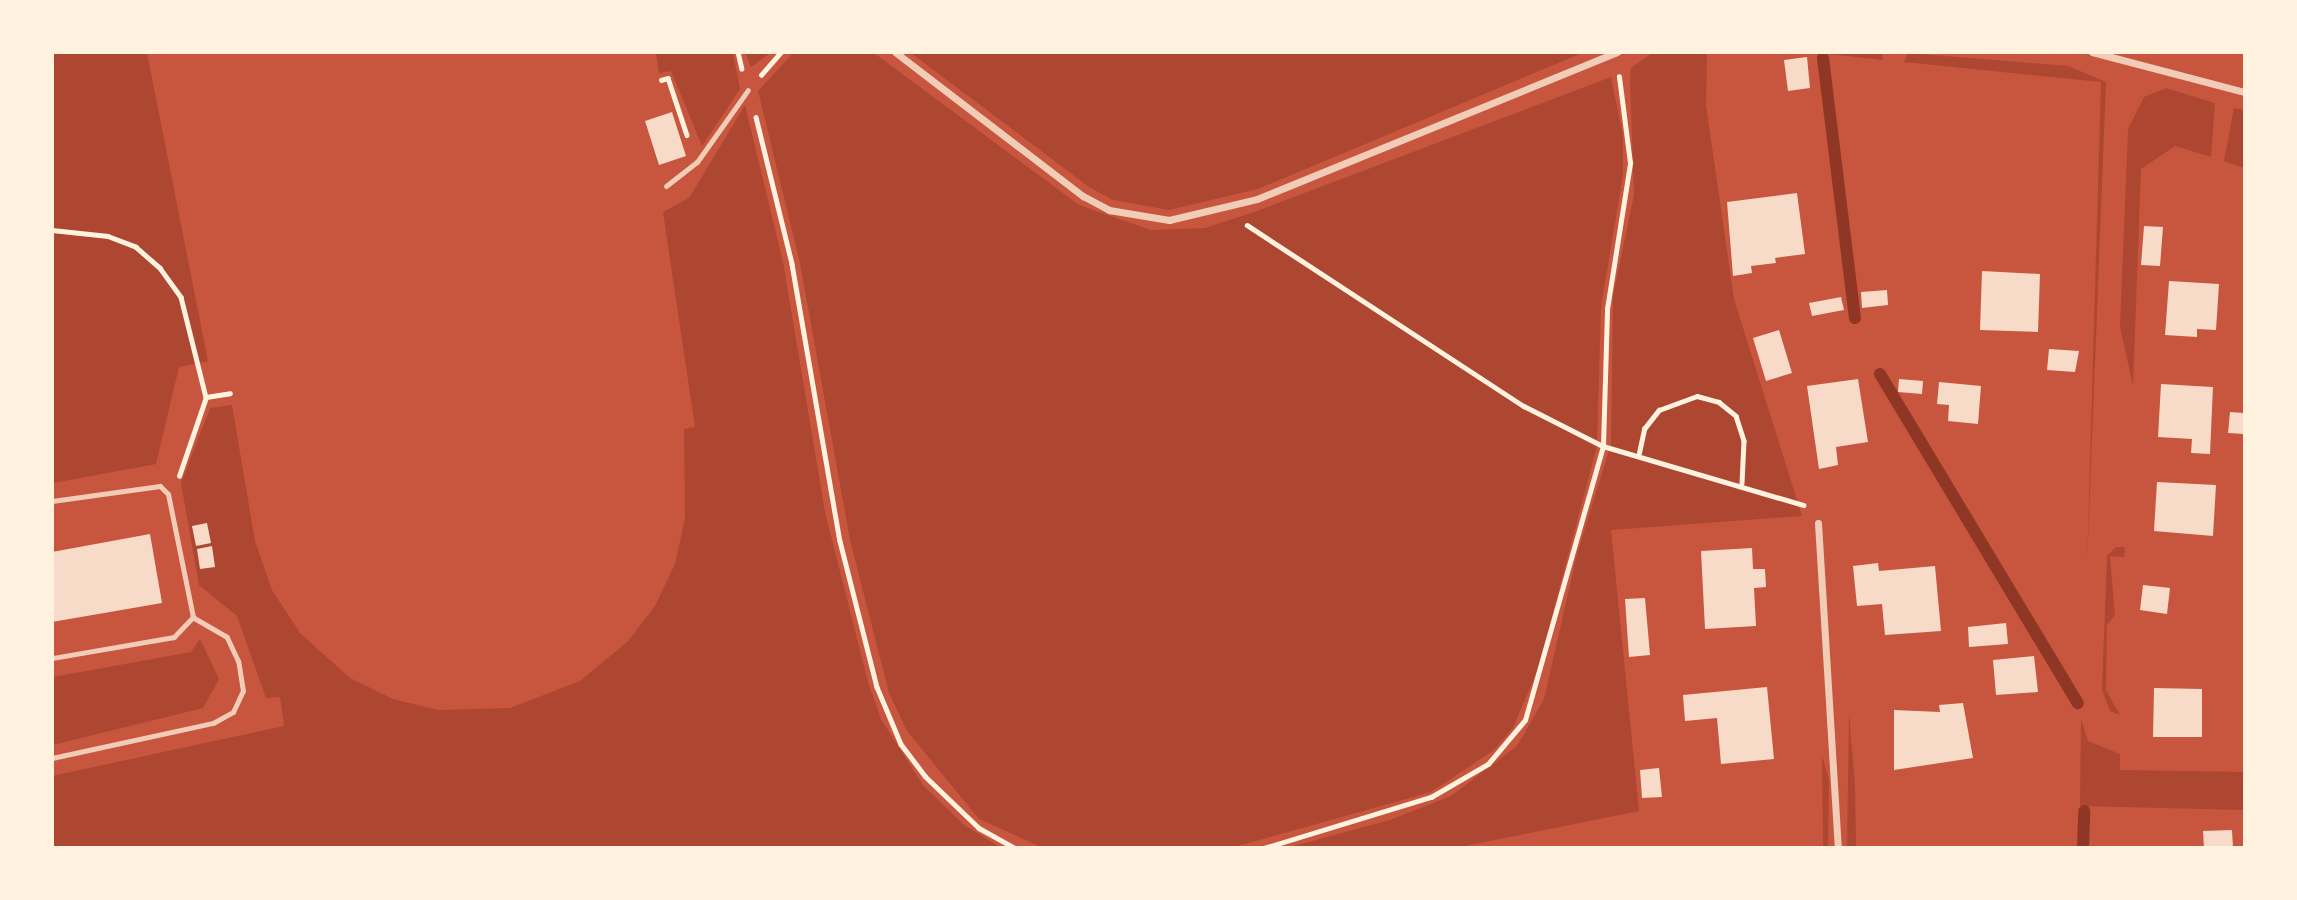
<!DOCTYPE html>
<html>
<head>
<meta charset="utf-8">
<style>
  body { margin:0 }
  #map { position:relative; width:2297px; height:900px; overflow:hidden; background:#c8553d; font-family:"Golos Text",sans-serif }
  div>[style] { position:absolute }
  .green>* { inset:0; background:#ae4732 }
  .stream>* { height:12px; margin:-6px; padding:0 6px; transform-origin:6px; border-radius:6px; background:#8f3625 }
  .building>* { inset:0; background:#f7dbc8 }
  .path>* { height:4.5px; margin:-2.25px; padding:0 2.25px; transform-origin:2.25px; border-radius:2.25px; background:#fff3e0 }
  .service>* { height:5px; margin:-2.5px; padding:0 2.5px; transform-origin:2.5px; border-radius:2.5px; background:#f1ccb7 }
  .minor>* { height:7px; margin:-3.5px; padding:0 3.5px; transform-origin:3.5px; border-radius:3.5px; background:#f1ccb7 }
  span { translate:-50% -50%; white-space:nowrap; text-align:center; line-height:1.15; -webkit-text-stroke:7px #fff3e0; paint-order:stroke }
  .frame { position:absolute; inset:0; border:54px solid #fff3e0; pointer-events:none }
</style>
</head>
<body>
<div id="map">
  <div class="green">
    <i style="clip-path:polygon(53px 53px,147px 53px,208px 361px,179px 367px,156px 464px,53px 483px)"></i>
    <i style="clip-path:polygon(656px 53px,733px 53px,740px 89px,702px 146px,671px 71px,659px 73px)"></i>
    <i style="clip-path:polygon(745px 53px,745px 52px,770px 53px,751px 67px)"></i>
    <i style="clip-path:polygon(793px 53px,874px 53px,1079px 205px,1151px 230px,1205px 228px,1257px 211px,1611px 77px,1623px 136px,1623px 175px,1601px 307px,1597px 446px,1538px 669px,1513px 728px,1494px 750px,1431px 792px,1234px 847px,1041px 847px,979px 819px,907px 731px,889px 693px,850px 540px,800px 263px,758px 91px)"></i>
    <i style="clip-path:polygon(911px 53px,1582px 53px,1258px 189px,1169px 210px,1113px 200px,1089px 187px)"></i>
    <i style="clip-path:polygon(1652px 53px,1707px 53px,1706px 105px,1734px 299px,1802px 516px,1611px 530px,1639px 811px,1460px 847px,1286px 848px,1390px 820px,1451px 796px,1517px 746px,1544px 699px,1577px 554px,1611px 444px,1613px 296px,1634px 195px,1630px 80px,1631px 68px)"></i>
    <i style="clip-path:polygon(1819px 53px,1882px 53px,1883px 60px)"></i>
    <i style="clip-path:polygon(1908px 53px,2068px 66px,2106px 82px,2087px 567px,2101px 82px,1904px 62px)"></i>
    <i style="clip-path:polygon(2166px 88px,2215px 103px,2211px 157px,2175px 146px,2141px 169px,2133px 386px,2120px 327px,2128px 129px,2144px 97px)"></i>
    <i style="clip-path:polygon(745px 105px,783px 262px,825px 512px,868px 682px,881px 719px,923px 785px,964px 825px,1000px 847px,53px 847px,52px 776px,284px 726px,280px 697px,266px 698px,237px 616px,199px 585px,181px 483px,210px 408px,232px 405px,255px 541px,272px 590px,300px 633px,350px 678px,393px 699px,438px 710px,510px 708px,580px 681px,628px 641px,655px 606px,675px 564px,685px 518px,684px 429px,695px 427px,663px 212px,689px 198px)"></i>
    <i style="clip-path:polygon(2234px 108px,2244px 110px,2244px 168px,2224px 161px)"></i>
    <i style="clip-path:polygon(2116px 547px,2125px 547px,2124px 557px,2110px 556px,2115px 615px,2107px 625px,2106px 690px,2120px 715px,2110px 711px,2102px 690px,2107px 556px)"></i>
    <i style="clip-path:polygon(200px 639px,219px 679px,203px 708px,53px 745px,53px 677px,191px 652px)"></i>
    <i style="clip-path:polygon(1849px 714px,1855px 785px,1856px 847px,1847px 847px)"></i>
    <i style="clip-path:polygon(2081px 719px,2088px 741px,2120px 754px,2120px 770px,2244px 772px,2244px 810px,2080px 806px)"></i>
    <i style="clip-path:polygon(1822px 756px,1829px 779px,1828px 847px,1823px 847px)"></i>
  </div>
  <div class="stream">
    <i style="left:1823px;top:58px;width:262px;rotate:83deg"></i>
    <i style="left:1880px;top:374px;width:384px;rotate:59deg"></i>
    <i style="left:2083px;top:848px;width:37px;rotate:-88deg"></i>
  </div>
  <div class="building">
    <i style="clip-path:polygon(1807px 57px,1810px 88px,1788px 91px,1784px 60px)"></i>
    <i style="clip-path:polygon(672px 112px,686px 156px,659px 165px,645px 121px)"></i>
    <i style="clip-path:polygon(1797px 193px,1805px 254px,1775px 258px,1776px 263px,1751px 266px,1752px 273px,1733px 276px,1727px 202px)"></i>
    <i style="clip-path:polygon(2144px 226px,2163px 227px,2160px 266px,2141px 265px)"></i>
    <i style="clip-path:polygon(1982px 271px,2040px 274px,2038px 332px,1980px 330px)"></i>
    <i style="clip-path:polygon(2169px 281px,2219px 284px,2216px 330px,2197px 329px,2197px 337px,2165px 335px)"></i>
    <i style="clip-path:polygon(1887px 290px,1888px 305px,1862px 308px,1861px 292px)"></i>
    <i style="clip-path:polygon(1841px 297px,1844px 310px,1812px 316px,1809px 303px)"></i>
    <i style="clip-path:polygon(1779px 330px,1792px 373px,1766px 381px,1753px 338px)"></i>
    <i style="clip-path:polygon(2049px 349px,2079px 351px,2075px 372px,2047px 370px)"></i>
    <i style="clip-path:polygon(1858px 379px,1868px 442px,1836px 447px,1838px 465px,1819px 469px,1807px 386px)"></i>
    <i style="clip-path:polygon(1899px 379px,1923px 381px,1922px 394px,1898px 392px)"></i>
    <i style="clip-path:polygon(1939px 382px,1981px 386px,1978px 424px,1948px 421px,1949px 405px,1937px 404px)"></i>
    <i style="clip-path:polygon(2161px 384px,2213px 387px,2210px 454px,2191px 453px,2192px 439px,2158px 437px)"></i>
    <i style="clip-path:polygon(2230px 412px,2244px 413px,2244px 434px,2228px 433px)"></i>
    <i style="clip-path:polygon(2157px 482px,2216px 485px,2213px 536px,2154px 531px)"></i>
    <i style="clip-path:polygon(207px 523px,211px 543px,196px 546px,192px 526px)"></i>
    <i style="clip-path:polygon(150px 534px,162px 603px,52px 622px,52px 552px)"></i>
    <i style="clip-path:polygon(212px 546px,215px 567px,200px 569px,197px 549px)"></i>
    <i style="clip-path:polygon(1752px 548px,1753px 569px,1765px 569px,1766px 587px,1754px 588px,1756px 626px,1705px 629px,1701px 551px)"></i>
    <i style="clip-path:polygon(1878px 563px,1879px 571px,1935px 566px,1941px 631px,1885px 635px,1882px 604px,1857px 606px,1853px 566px)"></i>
    <i style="clip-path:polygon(2143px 585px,2170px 588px,2167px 614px,2140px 610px)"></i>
    <i style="clip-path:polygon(1645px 598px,1650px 655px,1629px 657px,1625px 599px)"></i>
    <i style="clip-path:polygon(2006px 623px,2008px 644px,1969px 647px,1968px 627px)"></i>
    <i style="clip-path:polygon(2034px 656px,2038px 692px,1996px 695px,1993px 660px)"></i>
    <i style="clip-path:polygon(1767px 687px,1774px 759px,1721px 764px,1717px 718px,1685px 721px,1683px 695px)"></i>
    <i style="clip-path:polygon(2154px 688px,2202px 689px,2202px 737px,2153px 737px)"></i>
    <i style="clip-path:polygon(1963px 703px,1973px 758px,1894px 770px,1894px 710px,1940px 712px,1939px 705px)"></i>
    <i style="clip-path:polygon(1659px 768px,1662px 797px,1642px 798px,1640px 770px)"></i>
    <i style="clip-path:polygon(2232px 830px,2233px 848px,2204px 848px,2203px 831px)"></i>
  </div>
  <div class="path">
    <i style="left:738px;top:52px;width:17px;rotate:77deg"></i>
    <i style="left:761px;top:75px;width:30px;rotate:-49deg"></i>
    <i style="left:661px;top:80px;width:7px;rotate:-16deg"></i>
    <i style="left:668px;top:78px;width:60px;rotate:71.6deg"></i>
    <i style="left:756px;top:117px;width:151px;rotate:76.2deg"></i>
    <i style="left:792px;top:264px;width:281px;rotate:80.2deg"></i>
    <i style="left:840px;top:541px;width:151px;rotate:75.8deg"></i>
    <i style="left:877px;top:687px;width:62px;rotate:67.2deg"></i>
    <i style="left:901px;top:744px;width:40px;rotate:53deg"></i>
    <i style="left:925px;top:776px;width:75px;rotate:43.9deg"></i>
    <i style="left:979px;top:828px;width:41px;rotate:29.1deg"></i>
    <i style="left:1247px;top:225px;width:331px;rotate:33.2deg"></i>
    <i style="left:1524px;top:406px;width:89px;rotate:26.9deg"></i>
    <i style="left:1603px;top:446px;width:209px;rotate:16.4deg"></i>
    <i style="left:52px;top:230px;width:56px;rotate:6.1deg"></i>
    <i style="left:108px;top:236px;width:30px;rotate:21deg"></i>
    <i style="left:136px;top:247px;width:32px;rotate:41deg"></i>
    <i style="left:160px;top:268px;width:36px;rotate:54deg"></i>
    <i style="left:181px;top:297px;width:103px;rotate:76deg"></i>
    <i style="left:1639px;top:453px;width:25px;rotate:-78deg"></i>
    <i style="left:1644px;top:429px;width:24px;rotate:-52deg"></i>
    <i style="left:1659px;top:410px;width:40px;rotate:-20.2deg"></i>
    <i style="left:1697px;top:396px;width:23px;rotate:15deg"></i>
    <i style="left:1719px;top:402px;width:22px;rotate:39deg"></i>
    <i style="left:1736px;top:416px;width:26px;rotate:72deg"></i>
    <i style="left:1744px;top:441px;width:42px;rotate:92.7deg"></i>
    <i style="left:179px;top:476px;width:83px;rotate:-71.1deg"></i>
    <i style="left:206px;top:397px;width:24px;rotate:-9deg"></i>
    <i style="left:1264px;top:848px;width:175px;rotate:-17deg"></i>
    <i style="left:1431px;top:797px;width:66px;rotate:-30.1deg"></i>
    <i style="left:1488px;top:764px;width:57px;rotate:-49.9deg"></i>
    <i style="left:1525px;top:720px;width:285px;rotate:-74.1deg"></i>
    <i style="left:1603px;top:446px;width:137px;rotate:-88.3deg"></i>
    <i style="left:1607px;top:309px;width:148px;rotate:-81deg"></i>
    <i style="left:1630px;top:163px;width:87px;rotate:-97.3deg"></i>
  </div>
  <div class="service">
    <i style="left:666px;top:186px;width:39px;rotate:-38deg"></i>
    <i style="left:697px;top:162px;width:88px;rotate:-54.7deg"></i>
    <i style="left:52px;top:501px;width:109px;rotate:-7.9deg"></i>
    <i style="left:160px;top:486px;width:11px;rotate:45deg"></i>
    <i style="left:168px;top:494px;width:126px;rotate:78.5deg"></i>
    <i style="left:193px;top:617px;width:28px;rotate:134deg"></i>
    <i style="left:174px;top:637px;width:124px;rotate:170.2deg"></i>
    <i style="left:52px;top:758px;width:165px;rotate:-12.3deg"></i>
    <i style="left:213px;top:723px;width:23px;rotate:-29deg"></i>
    <i style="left:233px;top:712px;width:23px;rotate:-65deg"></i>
    <i style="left:243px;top:691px;width:30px;rotate:-99deg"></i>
    <i style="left:238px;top:661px;width:26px;rotate:-115deg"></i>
    <i style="left:227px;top:637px;width:39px;rotate:-150deg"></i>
  </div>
  <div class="minor">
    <i style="left:895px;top:52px;width:237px;rotate:37.5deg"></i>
    <i style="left:1083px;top:196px;width:30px;rotate:28deg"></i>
    <i style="left:1109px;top:210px;width:61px;rotate:9.5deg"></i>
    <i style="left:1169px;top:220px;width:90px;rotate:-13.4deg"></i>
    <i style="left:1257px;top:199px;width:389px;rotate:-22.2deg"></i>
    <i style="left:2092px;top:52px;width:157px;rotate:14.7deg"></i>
    <i style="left:1818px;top:523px;width:326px;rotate:86.5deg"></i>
  </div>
  <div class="frame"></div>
</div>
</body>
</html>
